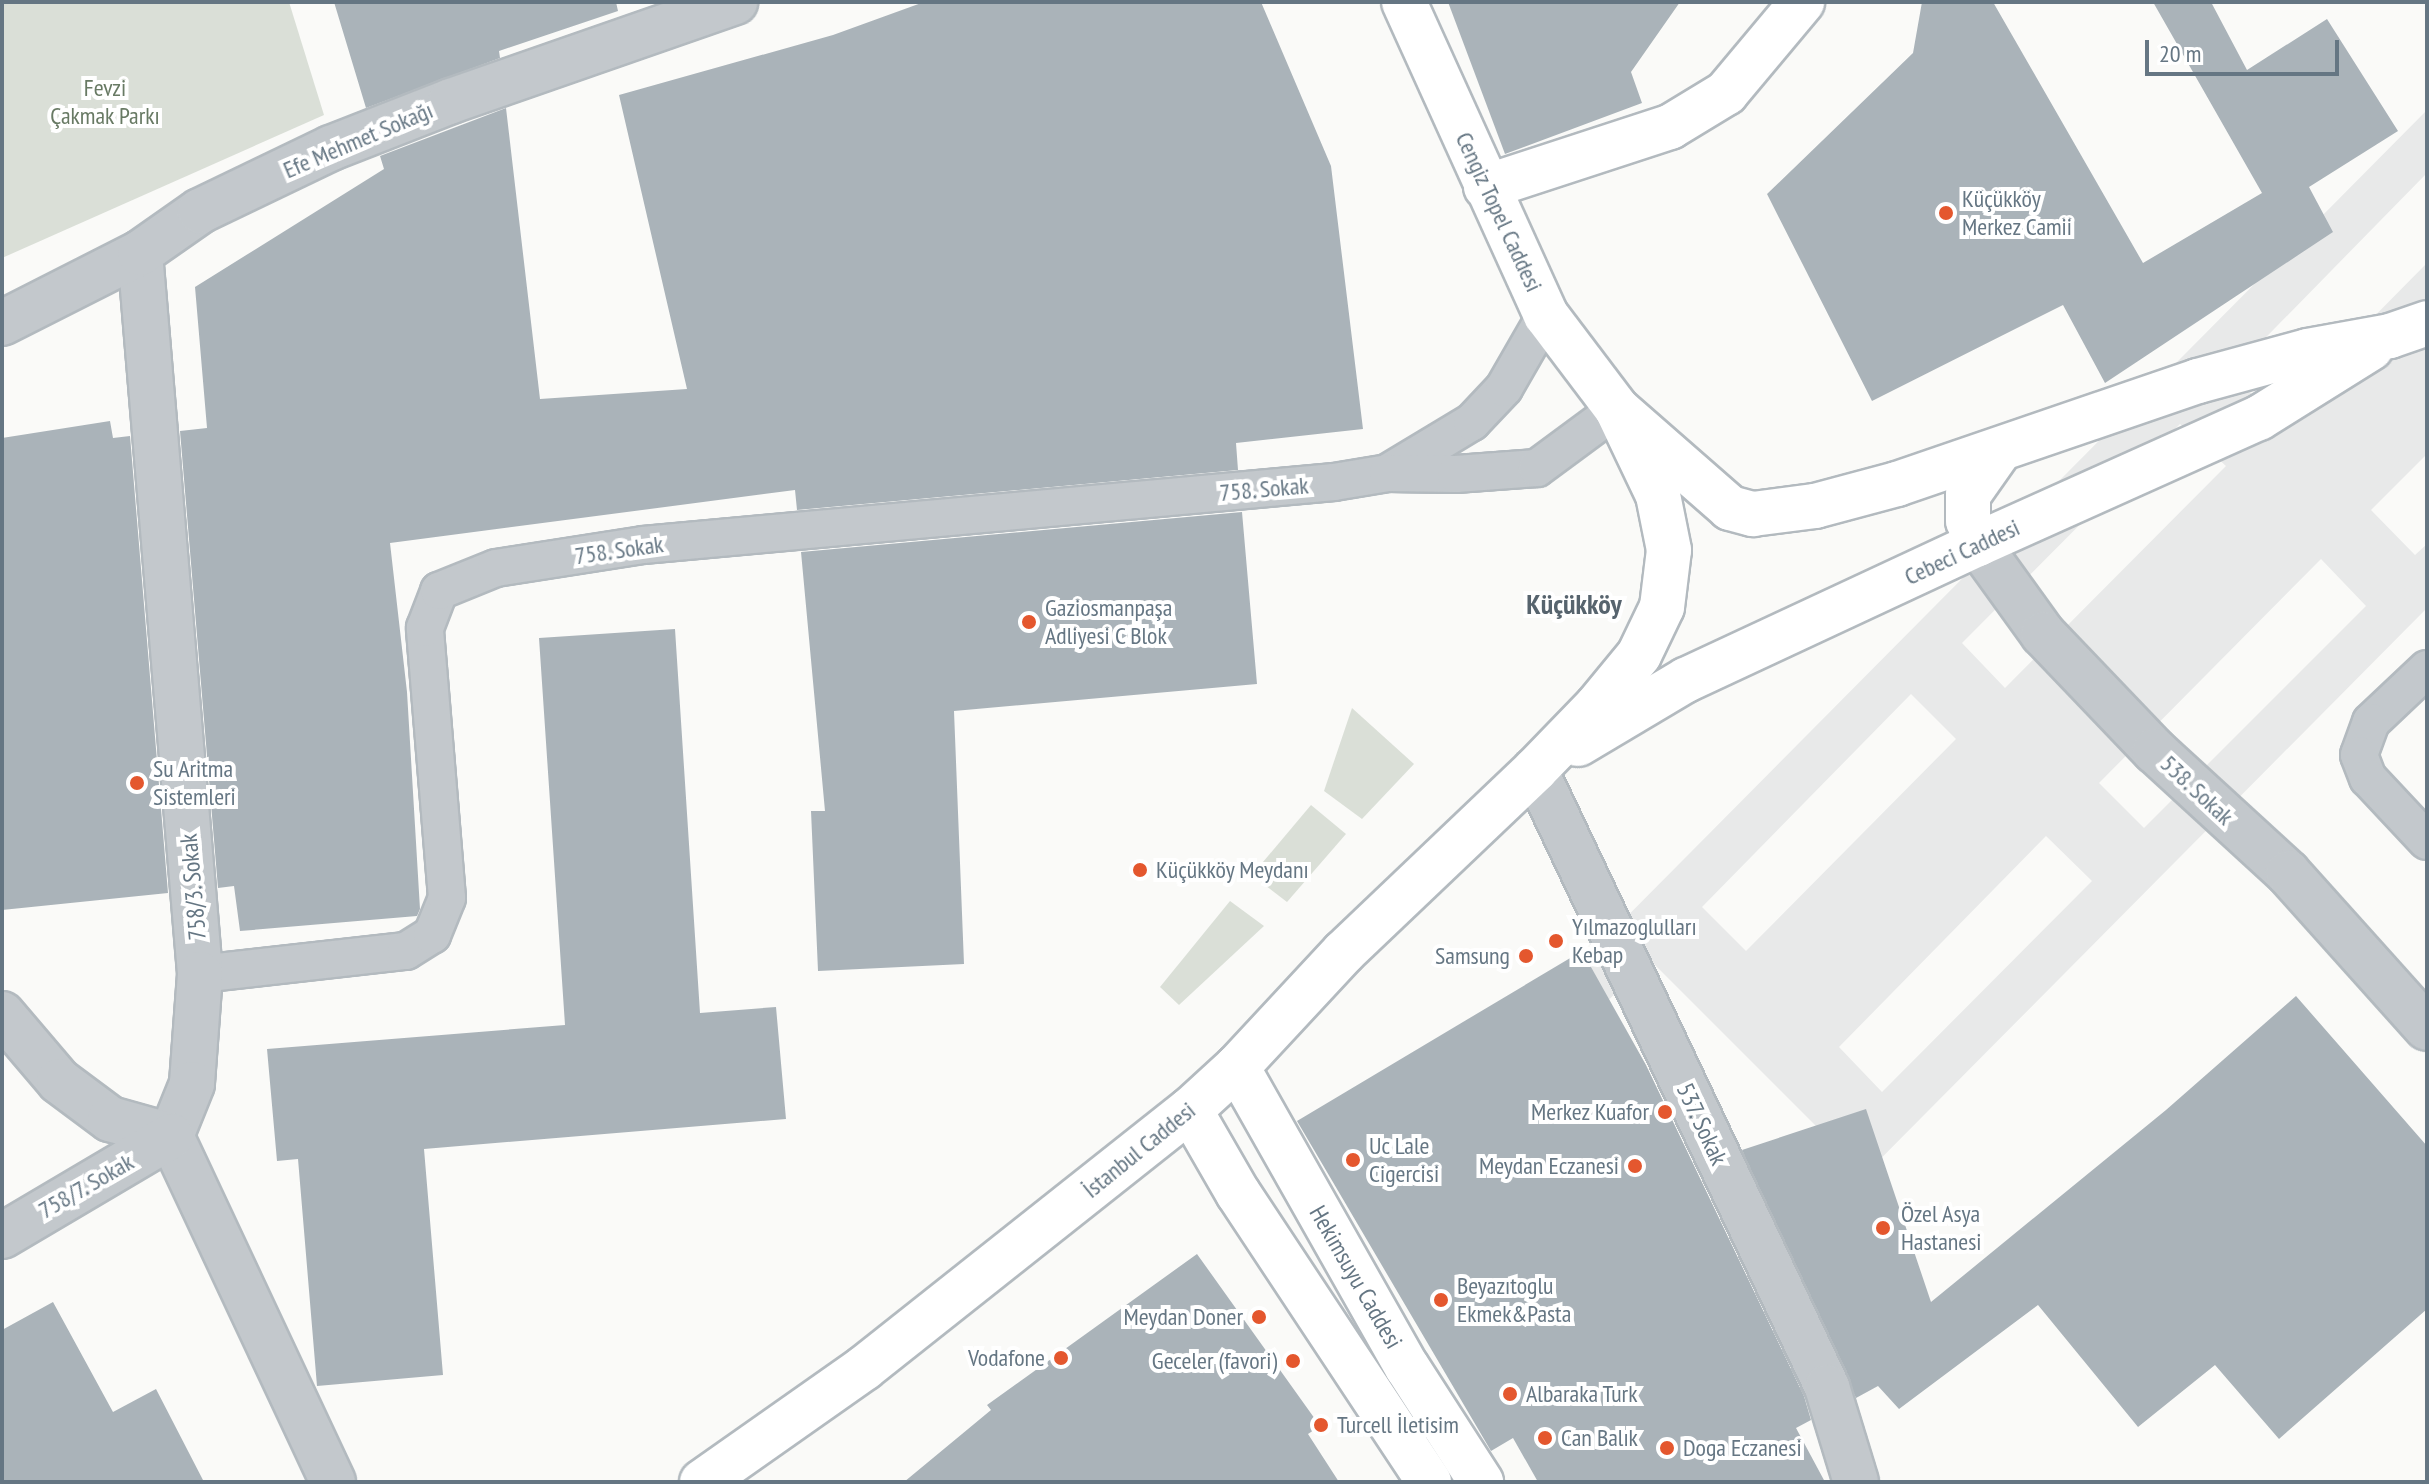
<!DOCTYPE html>
<html>
<head>
<meta charset="utf-8">
<style>
  body { margin:0 }
  #map { position:relative; width:2429px; height:1484px; overflow:hidden; background:#fafaf8; font-family:"PT Sans Narrow",sans-serif }
  div>[style] { position:absolute }
  .built>* { inset:0; background:#e8e9e9 }
  .green>* { inset:0; background:#dadfd7 }
  .building>* { inset:0; background:#aab3b9 }
  .roads { filter:drop-shadow(2px 0 #b3babf) drop-shadow(-2px 0 #b3babf) drop-shadow(0 2px #b3babf) drop-shadow(0 -2px #b3babf) }
  .service>* { height:36px; margin:-18px; padding:0 18px; transform-origin:18px; border-radius:18px; background:#c3c8cc }
  .minor>* { height:44px; margin:-22px; padding:0 22px; transform-origin:22px; border-radius:22px; background:#c3c8cc }
  .secondary>* { height:44px; margin:-22px; padding:0 22px; transform-origin:22px; border-radius:22px; background:#fff }
  .primary>* { height:44px; margin:-22px; padding:0 22px; transform-origin:22px; border-radius:22px; background:#fff }
  .dots>* { width:22px; height:22px; translate:-50% -50%; box-sizing:border-box; border:4px solid #fff; border-radius:50% }
  span { translate:-50% -50%; white-space:nowrap; text-align:center; line-height:1.15; -webkit-text-stroke:8px #fff; paint-order:stroke }
  .park-label { font-size:24px; color:#687a64 }
  .street-label { font-size:24px; color:#657683 }
  .poi-label { font-size:24px; color:#657683 }
  .left { translate:0 -50%; text-align:left }
  .right { translate:-100% -50%; text-align:right }
  .quarter-label { font-size:28px; color:#57646e; font-weight:700 }
  .frame { position:absolute; inset:0; border:4px solid #657683; pointer-events:none }
  .scale { position:absolute; left:2145px; top:40px; width:194px; height:36px; box-sizing:border-box; border:4px solid #657683; border-top:0; padding-left:10px; font-size:24px; line-height:28px; white-space:nowrap; color:#657683; -webkit-text-stroke:6px #fff; paint-order:stroke }
</style>
</head>
<body>
<div id="map">
  <div class="built">
    <i style="clip-path:polygon(evenodd,2427px 110px,2427px 173px,2231px 373px,2275px 417px,2427px 263px,2427px 454px,2371px 510px,2415px 555px,2427px 544px,2427px 608px,1802px 1238px,1832px 1142px,1649px 959px,1588px 1021px,1556px 988px,2427px 110px,2180px 424px,2226px 466px,2005px 688px,1962px 643px,2180px 424px,2427px 110px,2321px 559px,2366px 606px,2144px 828px,2099px 783px,2321px 559px,2427px 110px,1911px 694px,1956px 739px,1746px 951px,1702px 907px,1911px 694px,2427px 110px,2046px 836px,2092px 881px,1882px 1092px,1839px 1047px,2046px 836px)"></i>
  </div>
  <div class="green">
    <i style="clip-path:polygon(2px 2px,289px 2px,324px 115px,2px 258px)"></i>
    <i style="clip-path:polygon(1352px 708px,1414px 764px,1362px 819px,1324px 791px)"></i>
    <i style="clip-path:polygon(1311px 805px,1346px 834px,1287px 902px,1252px 875px)"></i>
    <i style="clip-path:polygon(1230px 901px,1264px 926px,1179px 1005px,1160px 987px)"></i>
  </div>
  <div class="building">
    <i style="clip-path:polygon(334px 2px,616px 2px,618px 11px,499px 51px,500px 58px,366px 108px)"></i>
    <i style="clip-path:polygon(924px 2px,1261px 2px,1331px 166px,1363px 429px,1236px 443px,1238px 470px,797px 510px,795px 490px,390px 543px,407px 692px,420px 909px,417px 916px,240px 931px,234px 886px,218px 888px,180px 431px,207px 428px,195px 287px,384px 169px,380px 156px,506px 108px,540px 399px,687px 389px,619px 95px,833px 35px)"></i>
    <i style="clip-path:polygon(1448px 2px,1680px 2px,1631px 72px,1642px 103px,1505px 154px)"></i>
    <i style="clip-path:polygon(1922px 2px,1993px 2px,2143px 263px,2262px 193px,2153px 2px,2211px 2px,2247px 70px,2327px 19px,2398px 131px,2309px 187px,2333px 232px,2105px 383px,2063px 305px,1872px 401px,1767px 194px,1913px 53px)"></i>
    <i style="clip-path:polygon(110px 421px,113px 438px,130px 436px,168px 893px,2px 910px,2px 438px)"></i>
    <i style="clip-path:polygon(1242px 512px,1257px 684px,954px 711px,964px 964px,818px 971px,811px 811px,825px 811px,801px 552px)"></i>
    <i style="clip-path:polygon(675px 629px,700px 1013px,776px 1007px,786px 1119px,424px 1149px,443px 1375px,317px 1386px,298px 1159px,277px 1161px,267px 1049px,565px 1025px,539px 638px)"></i>
    <i style="clip-path:polygon(1582px 951px,1646px 1065px,1804px 1396px,1811px 1420px,1796px 1428px,1825px 1482px,1538px 1482px,1513px 1438px,1491px 1451px,1297px 1121px)"></i>
    <i style="clip-path:polygon(2296px 996px,2427px 1146px,2427px 1309px,2279px 1439px,2215px 1365px,2138px 1427px,2038px 1305px,1899px 1409px,1878px 1386px,1856px 1398px,1742px 1150px,1866px 1109px,1931px 1302px,2166px 1110px)"></i>
    <i style="clip-path:polygon(1197px 1254px,1320px 1426px,1308px 1434px,1339px 1482px,904px 1482px,991px 1410px,987px 1405px)"></i>
    <i style="clip-path:polygon(53px 1302px,113px 1412px,156px 1389px,204px 1482px,2px 1482px,2px 1330px)"></i>
  </div>
  <div class="roads">
    <div class="service">
      <i style="left:1389px;top:472px;width:97px;rotate:-31.1deg"></i>
      <i style="left:1472px;top:422px;width:47px;rotate:-46.7deg"></i>
      <i style="left:1504px;top:388px;width:84px;rotate:-60.1deg"></i>
      <i style="left:2427px;top:669px;width:77px;rotate:136.6deg"></i>
      <i style="left:2371px;top:722px;width:35px;rotate:110deg"></i>
      <i style="left:2359px;top:755px;width:25px;rotate:69deg"></i>
      <i style="left:2368px;top:778px;width:86px;rotate:46.9deg"></i>
      <i style="left:200px;top:974px;width:207px;rotate:-6.4deg"></i>
      <i style="left:406px;top:951px;width:31px;rotate:-32deg"></i>
      <i style="left:432px;top:935px;width:40px;rotate:-68deg"></i>
      <i style="left:447px;top:898px;width:271px;rotate:-94.7deg"></i>
      <i style="left:425px;top:628px;width:40px;rotate:-69deg"></i>
      <i style="left:439px;top:591px;width:61px;rotate:-22deg"></i>
      <i style="left:496px;top:568px;width:149px;rotate:-8.9deg"></i>
      <i style="left:643px;top:545px;width:694px;rotate:-5.21deg"></i>
      <i style="left:1334px;top:482px;width:55px;rotate:-9.5deg"></i>
      <i style="left:1388px;top:473px;width:68px;rotate:0.8deg"></i>
      <i style="left:1456px;top:474px;width:81px;rotate:-4.2deg"></i>
      <i style="left:1537px;top:468px;width:99px;rotate:-36.4deg"></i>
    </div>
    <div class="minor">
      <i style="left:140px;top:253px;width:723px;rotate:85.24deg"></i>
      <i style="left:200px;top:974px;width:110px;rotate:94.2deg"></i>
      <i style="left:192px;top:1084px;width:56px;rotate:112deg"></i>
      <i style="left:171px;top:1136px;width:382px;rotate:64.9deg"></i>
      <i style="left:2px;top:323px;width:155px;rotate:-26.9deg"></i>
      <i style="left:140px;top:253px;width:73px;rotate:-35deg"></i>
      <i style="left:200px;top:211px;width:145px;rotate:-25.7deg"></i>
      <i style="left:331px;top:148px;width:129px;rotate:-21.4deg"></i>
      <i style="left:451px;top:101px;width:301px;rotate:-19.2deg"></i>
      <i style="left:1978px;top:544px;width:111px;rotate:54.2deg"></i>
      <i style="left:2043px;top:634px;width:162px;rotate:46.3deg"></i>
      <i style="left:2155px;top:751px;width:180px;rotate:42.5deg"></i>
      <i style="left:2288px;top:873px;width:208px;rotate:48.1deg"></i>
      <i style="left:1535px;top:770px;width:683px;rotate:64.67deg"></i>
      <i style="left:1827px;top:1387px;width:99px;rotate:73deg"></i>
      <i style="left:2px;top:1014px;width:88px;rotate:49.6deg"></i>
      <i style="left:59px;top:1081px;width:64px;rotate:36.7deg"></i>
      <i style="left:110px;top:1119px;width:63px;rotate:15.6deg"></i>
      <i style="left:2px;top:1236px;width:196px;rotate:-30.6deg"></i>
    </div>
    <div class="secondary">
      <i style="left:1486px;top:187px;width:194px;rotate:-18.1deg"></i>
      <i style="left:1670px;top:127px;width:66px;rotate:-31.3deg"></i>
      <i style="left:1726px;top:93px;width:119px;rotate:-50.1deg"></i>
    </div>
    <div class="primary">
      <i style="left:1404px;top:2px;width:344px;rotate:65.6deg"></i>
      <i style="left:1546px;top:315px;width:118px;rotate:52.9deg"></i>
      <i style="left:1617px;top:409px;width:150px;rotate:41.2deg"></i>
      <i style="left:1730px;top:508px;width:24px;rotate:15deg"></i>
      <i style="left:1753px;top:514px;width:63px;rotate:-7.4deg"></i>
      <i style="left:1815px;top:506px;width:85px;rotate:-15deg"></i>
      <i style="left:1897px;top:484px;width:318px;rotate:-18.9deg"></i>
      <i style="left:2198px;top:381px;width:114px;rotate:-15.3deg"></i>
      <i style="left:2308px;top:351px;width:83px;rotate:-10.4deg"></i>
      <i style="left:2390px;top:336px;width:39px;rotate:-19deg"></i>
      <i style="left:1978px;top:544px;width:25px;rotate:-113deg"></i>
      <i style="left:1968px;top:521px;width:26px;rotate:-90deg"></i>
      <i style="left:1968px;top:495px;width:54px;rotate:-54.8deg"></i>
      <i style="left:1578px;top:744px;width:126px;rotate:-30.7deg"></i>
      <i style="left:1686px;top:680px;width:322px;rotate:-25deg"></i>
      <i style="left:1978px;top:544px;width:308px;rotate:-24.2deg"></i>
      <i style="left:2259px;top:418px;width:132px;rotate:-32deg"></i>
      <i style="left:1237px;top:1067px;width:345px;rotate:60.5deg"></i>
      <i style="left:1407px;top:1367px;width:137px;rotate:57.2deg"></i>
      <i style="left:1190px;top:1110px;width:96px;rotate:60deg"></i>
      <i style="left:1238px;top:1193px;width:346px;rotate:56.5deg"></i>
      <i style="left:702px;top:1482px;width:198px;rotate:-35.1deg"></i>
      <i style="left:864px;top:1368px;width:416px;rotate:-38.4deg"></i>
      <i style="left:1190px;top:1110px;width:64px;rotate:-42.5deg"></i>
      <i style="left:1237px;top:1067px;width:157px;rotate:-47.1deg"></i>
      <i style="left:1344px;top:952px;width:264px;rotate:-43.6deg"></i>
      <i style="left:1535px;top:770px;width:89px;rotate:-45.9deg"></i>
      <i style="left:1597px;top:706px;width:66px;rotate:-50.5deg"></i>
      <i style="left:1639px;top:655px;width:53px;rotate:-64.4deg"></i>
      <i style="left:1662px;top:607px;width:57px;rotate:-83deg"></i>
      <i style="left:1669px;top:550px;width:56px;rotate:-101.3deg"></i>
      <i style="left:1658px;top:495px;width:95px;rotate:-115.5deg"></i>
    </div>
  </div>
  <div class="dots">
    <i style="left:1946px;top:213px;background:#e4572e"></i>
    <i style="left:1029px;top:622px;background:#e4572e"></i>
    <i style="left:137px;top:783px;background:#e4572e"></i>
    <i style="left:1140px;top:870px;background:#e4572e"></i>
    <i style="left:1556px;top:941px;background:#e4572e"></i>
    <i style="left:1526px;top:956px;background:#e4572e"></i>
    <i style="left:1665px;top:1112px;background:#e4572e"></i>
    <i style="left:1353px;top:1160px;background:#e4572e"></i>
    <i style="left:1635px;top:1166px;background:#e4572e"></i>
    <i style="left:1883px;top:1228px;background:#e4572e"></i>
    <i style="left:1441px;top:1300px;background:#e4572e"></i>
    <i style="left:1259px;top:1317px;background:#e4572e"></i>
    <i style="left:1061px;top:1358px;background:#e4572e"></i>
    <i style="left:1293px;top:1361px;background:#e4572e"></i>
    <i style="left:1510px;top:1394px;background:#e4572e"></i>
    <i style="left:1321px;top:1425px;background:#e4572e"></i>
    <i style="left:1545px;top:1438px;background:#e4572e"></i>
    <i style="left:1667px;top:1448px;background:#e4572e"></i>
  </div>
  <div class="park-label">
    <span style="left:105px;top:102px">Fevzi<br>Çakmak Parkı</span>
  </div>
  <div class="street-label">
    <span style="left:358px;top:140px;rotate:-23deg">Efe Mehmet Sokağı</span>
    <span style="left:1499px;top:212px;rotate:65deg">Cengiz Topel Caddesi</span>
    <span style="left:1264px;top:489px;rotate:-5deg">758. Sokak</span>
    <span style="left:619px;top:550px;rotate:-8deg">758. Sokak</span>
    <span style="left:1962px;top:552px;rotate:-25deg">Cebeci Caddesi</span>
    <span style="left:2197px;top:790px;rotate:43deg">538. Sokak</span>
    <span style="left:193px;top:887px;rotate:-95deg">758/3. Sokak</span>
    <span style="left:1702px;top:1124px;rotate:65deg">537. Sokak</span>
    <span style="left:1139px;top:1150px;rotate:-39deg">İstanbul Caddesi</span>
    <span style="left:86px;top:1186px;rotate:-30deg">758/7. Sokak</span>
    <span style="left:1356px;top:1277px;rotate:60deg">Hekimsuyu Caddesi</span>
  </div>
  <div class="poi-label">
    <span class="left" style="left:1962px;top:213px">Küçükköy<br>Merkez Camii</span>
    <span class="left" style="left:1045px;top:622px">Gaziosmanpaşa<br>Adliyesi C Blok</span>
    <span class="left" style="left:153px;top:783px">Su Aritma<br>Sistemleri</span>
    <span class="left" style="left:1156px;top:870px">Küçükköy Meydanı</span>
    <span class="left" style="left:1572px;top:941px">Yılmazoglulları<br>Kebap</span>
    <span class="right" style="left:1510px;top:956px">Samsung</span>
    <span class="right" style="left:1649px;top:1112px">Merkez Kuafor</span>
    <span class="left" style="left:1369px;top:1160px">Uc Lale<br>Cigercisi</span>
    <span class="right" style="left:1619px;top:1166px">Meydan Eczanesi</span>
    <span class="left" style="left:1901px;top:1228px">Özel Asya<br>Hastanesi</span>
    <span class="left" style="left:1457px;top:1300px">Beyazıtoglu<br>Ekmek&amp;Pasta</span>
    <span class="right" style="left:1243px;top:1317px">Meydan Doner</span>
    <span class="right" style="left:1045px;top:1358px">Vodafone</span>
    <span class="right" style="left:1277px;top:1361px">Geceler (favori)</span>
    <span class="left" style="left:1526px;top:1394px">Albaraka Turk</span>
    <span class="left" style="left:1337px;top:1425px">Turcell İletisim</span>
    <span class="left" style="left:1561px;top:1438px">Can Balık</span>
    <span class="left" style="left:1683px;top:1448px">Doga Eczanesi</span>
  </div>
  <div class="quarter-label">
    <span style="left:1574px;top:604px">Küçükköy</span>
  </div>
  <div class="frame"></div>
  <div class="scale">20 m</div>
</div>
</body>
</html>
